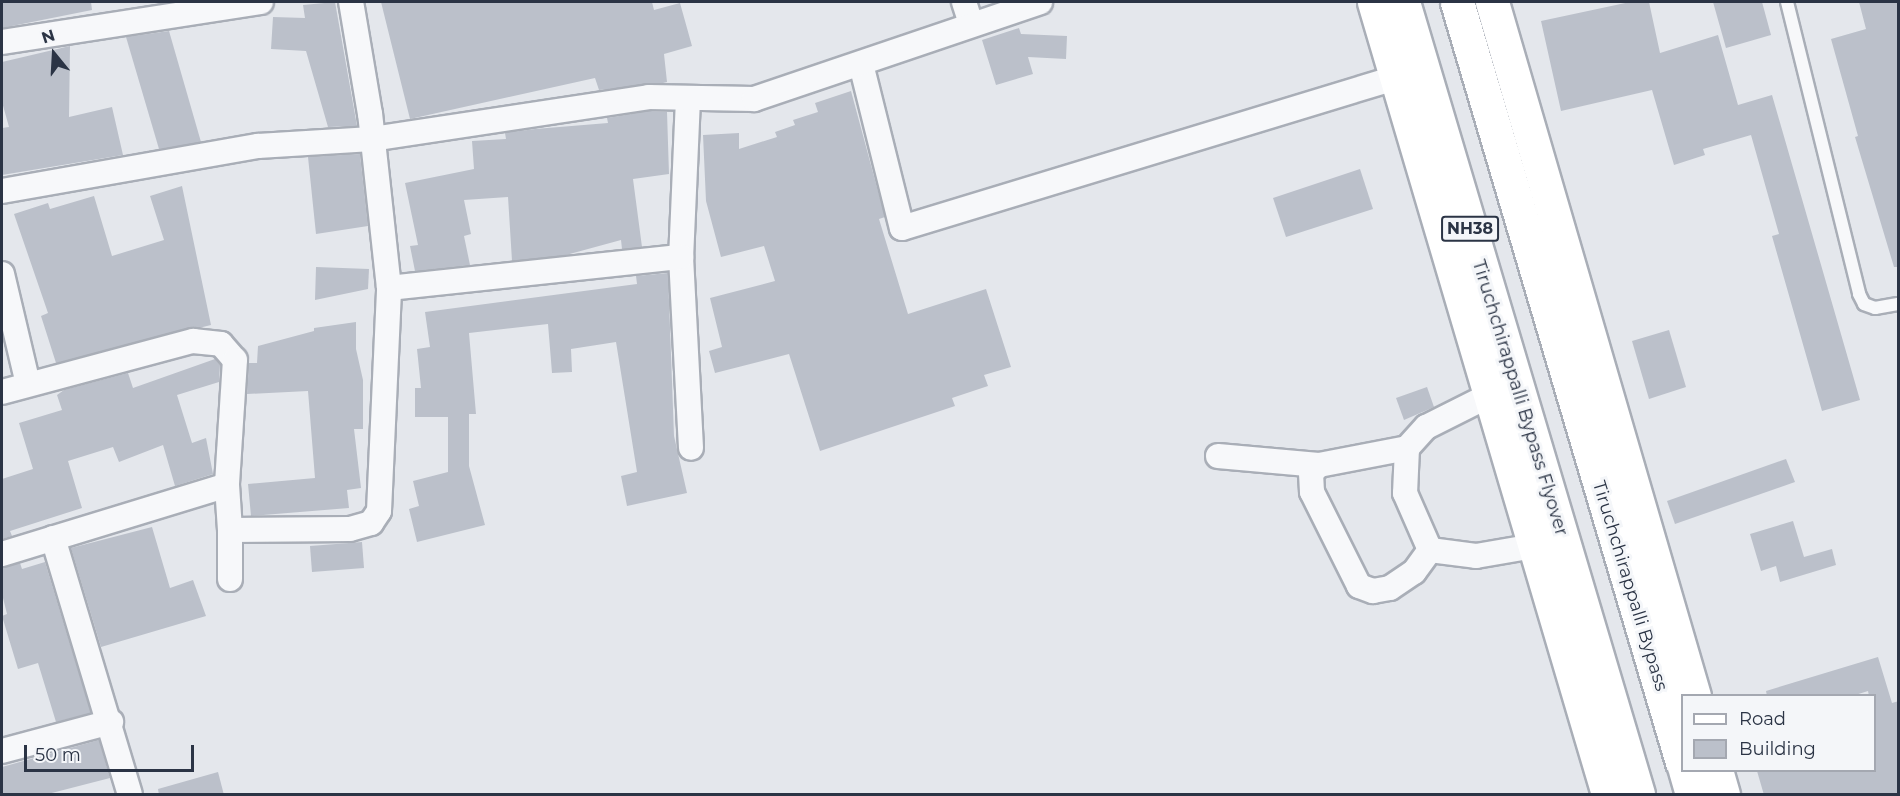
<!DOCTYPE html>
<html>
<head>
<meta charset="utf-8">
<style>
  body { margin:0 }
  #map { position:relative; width:1900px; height:796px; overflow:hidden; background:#e4e7ec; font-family:Montserrat,sans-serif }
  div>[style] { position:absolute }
  .building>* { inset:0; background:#bbc0ca }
  .roads { filter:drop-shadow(2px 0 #a9aeb7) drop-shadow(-2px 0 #a9aeb7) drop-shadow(0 2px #a9aeb7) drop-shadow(0 -2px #a9aeb7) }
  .lane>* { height:12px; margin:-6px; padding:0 6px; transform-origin:6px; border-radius:6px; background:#f7f8fa }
  .street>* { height:24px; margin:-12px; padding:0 12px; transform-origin:12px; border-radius:12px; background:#f7f8fa }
  .secondary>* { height:33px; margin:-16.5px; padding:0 16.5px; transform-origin:16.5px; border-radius:16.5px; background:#fff }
  .highway>* { height:33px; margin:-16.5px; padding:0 16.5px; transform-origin:16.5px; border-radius:16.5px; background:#fff }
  span { translate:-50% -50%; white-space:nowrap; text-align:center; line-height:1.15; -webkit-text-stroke:6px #f4f6f9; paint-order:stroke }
  .shield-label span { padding:2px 4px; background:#f4f6f9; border:2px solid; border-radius:4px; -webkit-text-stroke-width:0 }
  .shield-label { font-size:16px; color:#2b3445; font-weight:700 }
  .street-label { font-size:18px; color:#2b3445 }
  .frame { position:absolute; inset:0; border:3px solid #2b3445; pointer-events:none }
  .legend { position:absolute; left:1681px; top:694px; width:195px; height:78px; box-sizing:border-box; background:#f4f6f9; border:2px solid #a4a8b1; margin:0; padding:8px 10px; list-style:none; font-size:18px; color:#2b3445 }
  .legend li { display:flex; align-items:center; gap:12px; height:30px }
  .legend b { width:30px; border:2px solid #a4a8b1 }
  .north { position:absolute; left:24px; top:24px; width:60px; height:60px; -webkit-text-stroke:4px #f4f6f9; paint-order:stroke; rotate:342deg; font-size:16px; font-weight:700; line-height:24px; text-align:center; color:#2b3445 }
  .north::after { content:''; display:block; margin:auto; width:21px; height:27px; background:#2b3445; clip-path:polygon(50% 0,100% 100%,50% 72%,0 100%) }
  .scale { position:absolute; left:24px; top:745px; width:170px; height:27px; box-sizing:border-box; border:3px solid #2b3445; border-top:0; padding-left:8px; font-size:18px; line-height:21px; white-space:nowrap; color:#2b3445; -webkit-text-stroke:4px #f4f6f9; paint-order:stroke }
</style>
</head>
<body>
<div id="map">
  <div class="building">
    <i style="clip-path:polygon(2px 2px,91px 2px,92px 10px,2px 28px)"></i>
    <i style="clip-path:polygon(335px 2px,357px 126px,328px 127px,306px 51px,271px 49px,273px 17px,305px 18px,303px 5px)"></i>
    <i style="clip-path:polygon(381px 2px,652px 2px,654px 10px,680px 3px,692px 46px,664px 54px,667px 82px,663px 83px,599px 90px,595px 78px,410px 119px)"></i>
    <i style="clip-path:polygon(1630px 2px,1649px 2px,1660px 53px,1718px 35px,1738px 105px,1772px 95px,1860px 400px,1822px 411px,1772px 236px,1779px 234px,1751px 135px,1703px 149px,1705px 155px,1674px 165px,1652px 90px,1561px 111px,1541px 21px)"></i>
    <i style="clip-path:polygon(1713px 2px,1762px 2px,1771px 35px,1726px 48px)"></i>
    <i style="clip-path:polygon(1859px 2px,1899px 2px,1899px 267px,1894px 267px,1855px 137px,1858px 136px,1831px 39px,1866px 29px)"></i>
    <i style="clip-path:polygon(1019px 28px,1021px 34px,1067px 36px,1066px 59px,1028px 57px,1033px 74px,996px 85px,982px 40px)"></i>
    <i style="clip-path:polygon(169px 31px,201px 142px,159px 149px,126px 37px)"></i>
    <i style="clip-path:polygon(70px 46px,69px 117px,112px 107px,123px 155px,2px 175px,2px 128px,9px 127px,2px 102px,2px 62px)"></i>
    <i style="clip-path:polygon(851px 91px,885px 217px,879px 219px,908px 314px,986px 289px,1011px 367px,984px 375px,988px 386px,952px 398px,955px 406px,820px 451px,789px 354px,715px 373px,709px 351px,722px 347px,710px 298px,775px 281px,764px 246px,721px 257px,706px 201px,703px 135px,739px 133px,739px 149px,777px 137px,775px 132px,795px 125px,793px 120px,818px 112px,815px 103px)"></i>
    <i style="clip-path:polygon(650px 111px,667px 112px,669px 174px,633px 179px,642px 247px,622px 249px,621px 240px,566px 255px,512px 261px,508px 197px,464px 200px,471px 234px,464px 236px,470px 265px,415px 271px,410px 246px,418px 245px,405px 183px,474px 169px,472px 141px,506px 139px,505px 133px,535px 129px,608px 123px,607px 118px)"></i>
    <i style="clip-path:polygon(360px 154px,368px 226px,316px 234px,308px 157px)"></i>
    <i style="clip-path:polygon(1360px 169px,1373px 209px,1286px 237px,1273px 198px)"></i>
    <i style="clip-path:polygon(182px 186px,211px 325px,56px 363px,41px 316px,48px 313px,14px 214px,48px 203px,50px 209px,94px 196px,112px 256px,164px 240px,150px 196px)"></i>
    <i style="clip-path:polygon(316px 267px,369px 269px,368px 289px,315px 300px)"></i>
    <i style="clip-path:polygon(668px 273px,674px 436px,687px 493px,627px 506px,621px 476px,637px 472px,616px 342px,571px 349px,572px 372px,552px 373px,548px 324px,469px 333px,476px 414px,469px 414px,469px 466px,485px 525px,417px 542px,409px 509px,419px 506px,413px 481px,448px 472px,448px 417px,415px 417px,415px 388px,421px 388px,417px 349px,430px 347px,425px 312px,637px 284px,636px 276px)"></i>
    <i style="clip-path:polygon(356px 322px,356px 349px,363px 380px,363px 429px,354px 429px,361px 488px,347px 490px,349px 508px,251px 516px,248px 484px,315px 478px,308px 391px,247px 394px,249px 363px,257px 363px,258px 346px,314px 331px,314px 328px)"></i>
    <i style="clip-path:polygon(1669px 330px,1686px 387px,1649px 399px,1632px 341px)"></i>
    <i style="clip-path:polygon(215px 359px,220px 365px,219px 382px,177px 395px,192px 443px,206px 438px,213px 474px,175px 486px,163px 445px,119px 462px,113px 447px,68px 461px,82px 508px,10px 531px,12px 536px,2px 539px,2px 479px,33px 469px,19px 423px,62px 410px,57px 395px,64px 390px,128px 373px,133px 388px)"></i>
    <i style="clip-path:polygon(1427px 387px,1434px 407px,1404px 420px,1396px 398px)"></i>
    <i style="clip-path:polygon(1786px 459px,1795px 482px,1675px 524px,1667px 501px)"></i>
    <i style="clip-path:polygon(1793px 521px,1804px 557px,1832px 549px,1836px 565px,1780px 582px,1776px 566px,1761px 571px,1750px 534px)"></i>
    <i style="clip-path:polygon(152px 527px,170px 588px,193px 580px,206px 616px,101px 647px,71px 548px)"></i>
    <i style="clip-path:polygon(362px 542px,364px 568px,312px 572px,310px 546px)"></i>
    <i style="clip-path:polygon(45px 562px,91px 713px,56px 722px,38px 663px,18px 669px,2px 616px,7px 614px,2px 594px,2px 568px,20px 563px,22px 569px)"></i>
    <i style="clip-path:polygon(1878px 657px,1892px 703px,1899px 701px,1899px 795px,1764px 795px,1757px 771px,1875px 771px,1875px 696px,1869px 696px,1868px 691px,1852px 696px,1767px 696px,1766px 691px)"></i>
    <i style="clip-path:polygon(99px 740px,110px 778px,44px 795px,2px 795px,2px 767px)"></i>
    <i style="clip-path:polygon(218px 772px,224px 795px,159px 795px,158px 789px)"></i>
  </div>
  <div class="roads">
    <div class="lane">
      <i style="left:1787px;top:2px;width:301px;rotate:76.1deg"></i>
      <i style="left:1859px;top:294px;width:11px;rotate:63deg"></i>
      <i style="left:1864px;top:304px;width:12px;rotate:20deg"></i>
      <i style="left:1875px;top:308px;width:23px;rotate:-10deg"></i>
    </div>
    <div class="street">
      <i style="left:964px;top:2px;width:23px;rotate:72deg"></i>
      <i style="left:2px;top:42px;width:262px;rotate:-8.8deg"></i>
      <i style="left:861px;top:64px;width:169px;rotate:76deg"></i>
      <i style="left:902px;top:228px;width:518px;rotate:-16.93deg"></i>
      <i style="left:688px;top:99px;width:158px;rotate:92.5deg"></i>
      <i style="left:681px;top:257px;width:191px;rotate:87deg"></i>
      <i style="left:2px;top:191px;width:260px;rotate:-10deg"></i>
      <i style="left:258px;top:146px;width:114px;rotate:-3.5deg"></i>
      <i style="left:372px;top:139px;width:280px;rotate:-8.6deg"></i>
      <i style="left:649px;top:97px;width:105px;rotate:1.1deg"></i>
      <i style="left:754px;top:99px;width:302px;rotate:-18.7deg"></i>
      <i style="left:2px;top:274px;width:113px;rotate:76.7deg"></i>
      <i style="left:389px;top:288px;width:294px;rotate:-6.1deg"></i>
      <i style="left:2px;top:392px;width:198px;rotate:-15deg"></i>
      <i style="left:193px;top:341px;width:28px;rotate:6deg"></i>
      <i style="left:221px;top:344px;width:21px;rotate:49deg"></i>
      <i style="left:235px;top:360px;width:125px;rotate:93.7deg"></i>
      <i style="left:1488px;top:396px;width:69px;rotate:153.4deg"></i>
      <i style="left:1426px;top:427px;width:28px;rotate:132deg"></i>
      <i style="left:1407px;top:448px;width:45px;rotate:92.5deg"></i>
      <i style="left:1405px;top:493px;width:62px;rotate:66.3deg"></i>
      <i style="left:1430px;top:550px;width:46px;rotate:7.4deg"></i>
      <i style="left:1476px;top:556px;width:59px;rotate:-9.8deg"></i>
      <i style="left:1218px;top:456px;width:101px;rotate:5.1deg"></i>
      <i style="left:1319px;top:465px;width:11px;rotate:135deg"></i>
      <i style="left:1311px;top:473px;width:19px;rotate:87deg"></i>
      <i style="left:1312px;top:492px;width:105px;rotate:63.4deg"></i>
      <i style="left:1359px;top:586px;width:15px;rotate:20deg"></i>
      <i style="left:1373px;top:591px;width:17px;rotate:-10deg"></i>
      <i style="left:1390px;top:588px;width:29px;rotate:-34deg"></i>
      <i style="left:1414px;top:572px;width:27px;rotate:-54deg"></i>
      <i style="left:1319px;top:465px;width:90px;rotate:-10.9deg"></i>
      <i style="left:53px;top:538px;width:267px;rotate:73.3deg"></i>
      <i style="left:2px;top:554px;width:235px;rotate:-17deg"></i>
      <i style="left:227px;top:485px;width:45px;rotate:86.2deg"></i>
      <i style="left:230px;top:579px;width:49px;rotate:-90deg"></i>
      <i style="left:230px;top:530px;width:120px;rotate:-0.5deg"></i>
      <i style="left:350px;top:529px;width:22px;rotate:-16deg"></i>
      <i style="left:371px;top:523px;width:14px;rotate:-56deg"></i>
      <i style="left:379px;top:511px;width:223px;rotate:-87.4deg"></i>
      <i style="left:389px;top:288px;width:175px;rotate:-96.2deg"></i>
      <i style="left:370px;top:114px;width:114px;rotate:-99.6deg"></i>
      <i style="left:2px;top:751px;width:113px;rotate:-14.9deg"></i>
    </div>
    <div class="secondary">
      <i style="left:1374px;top:2px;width:826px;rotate:73.54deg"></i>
      <i style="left:1492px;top:2px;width:723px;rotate:73.77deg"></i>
      <i style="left:1716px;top:770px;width:25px;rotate:74deg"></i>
    </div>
    <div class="highway">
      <i style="left:1403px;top:2px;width:826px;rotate:73.47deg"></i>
      <i style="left:1457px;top:2px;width:793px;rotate:73.51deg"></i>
      <i style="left:1685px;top:770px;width:25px;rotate:74deg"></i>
      <i style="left:1603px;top:774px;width:35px;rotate:35deg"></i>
    </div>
  </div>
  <div class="shield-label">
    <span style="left:1470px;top:229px">NH38</span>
  </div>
  <div class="street-label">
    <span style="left:1520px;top:398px;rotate:73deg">Tiruchchirappalli Bypass Flyover</span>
    <span style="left:1630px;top:586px;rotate:73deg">Tiruchchirappalli Bypass</span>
  </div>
  <div class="frame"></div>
  <ul class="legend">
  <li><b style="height:8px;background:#fff"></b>Road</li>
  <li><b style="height:16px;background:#bbc0ca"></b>Building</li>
  </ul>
  <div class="north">N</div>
  <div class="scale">50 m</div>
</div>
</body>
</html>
